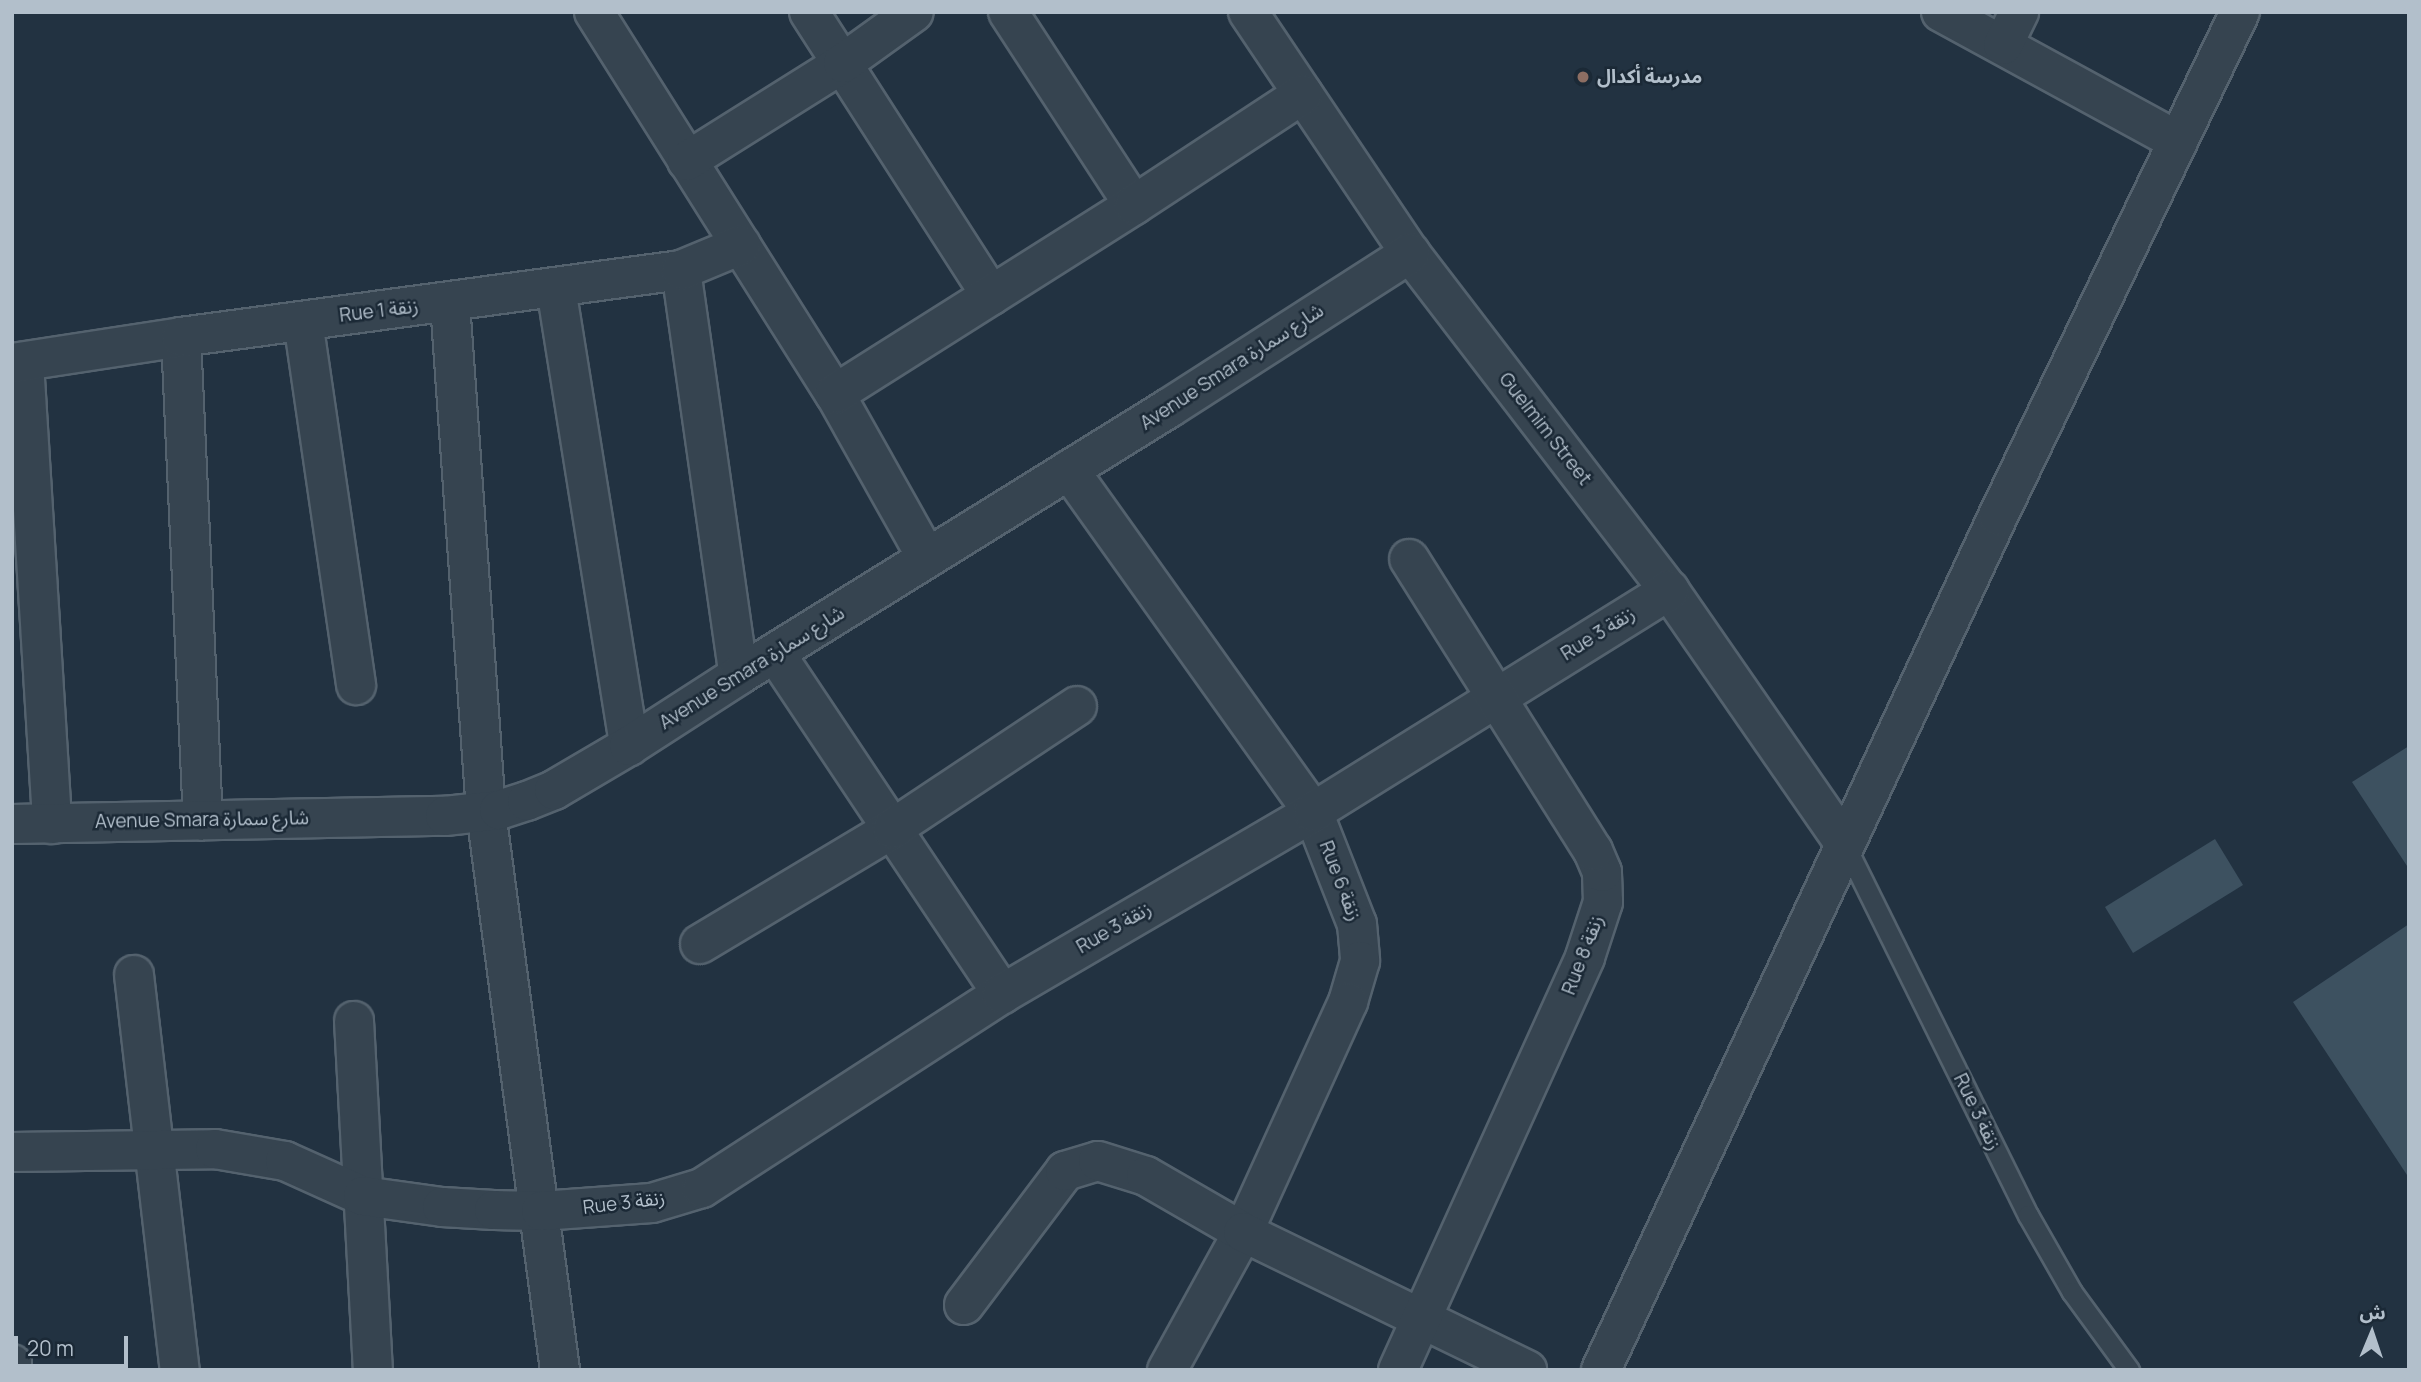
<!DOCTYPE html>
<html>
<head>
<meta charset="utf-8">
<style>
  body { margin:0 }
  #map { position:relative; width:2421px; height:1382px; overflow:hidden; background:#223241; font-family:Manrope,"Noto Sans Arabic",sans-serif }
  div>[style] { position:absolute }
  .building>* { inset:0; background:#3d5160 }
  .roads { filter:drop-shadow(2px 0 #54626e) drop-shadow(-2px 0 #54626e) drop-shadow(0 2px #54626e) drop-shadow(0 -2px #54626e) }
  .lane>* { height:19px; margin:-9.5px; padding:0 9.5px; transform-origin:9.5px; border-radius:9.5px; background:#364450 }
  .street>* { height:38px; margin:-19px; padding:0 19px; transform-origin:19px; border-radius:19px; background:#364450 }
  .dots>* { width:19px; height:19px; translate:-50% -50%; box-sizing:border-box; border:4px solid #1b2936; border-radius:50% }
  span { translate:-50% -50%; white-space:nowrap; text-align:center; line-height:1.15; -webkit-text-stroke:5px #1b2936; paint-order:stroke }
  .poi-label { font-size:19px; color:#b2bfcb; font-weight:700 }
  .left { translate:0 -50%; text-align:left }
  .street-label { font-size:19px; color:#b2bfcb }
  .frame { position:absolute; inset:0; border:14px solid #b2bfcb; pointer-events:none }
  .north { position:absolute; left:2337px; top:1298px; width:70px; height:70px; -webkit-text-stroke:5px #1b2936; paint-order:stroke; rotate:2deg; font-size:19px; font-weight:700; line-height:28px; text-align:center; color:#b2bfcb }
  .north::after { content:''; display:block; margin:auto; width:24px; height:32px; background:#b2bfcb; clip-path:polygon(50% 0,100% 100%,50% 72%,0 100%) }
  .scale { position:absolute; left:14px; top:1336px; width:114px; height:32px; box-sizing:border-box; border:4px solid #b2bfcb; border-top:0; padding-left:9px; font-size:21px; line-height:24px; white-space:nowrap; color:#b2bfcb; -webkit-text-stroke:5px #1b2936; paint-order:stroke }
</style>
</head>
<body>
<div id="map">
  <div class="building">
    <i style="clip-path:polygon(2409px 746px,2409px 869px,2352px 782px)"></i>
    <i style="clip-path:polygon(2215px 839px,2243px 885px,2133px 953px,2105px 907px)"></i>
    <i style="clip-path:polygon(2409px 924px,2409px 1178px,2293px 1002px)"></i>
  </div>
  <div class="roads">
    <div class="lane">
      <i style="left:1845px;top:845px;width:413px;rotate:63.7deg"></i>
      <i style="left:2028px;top:1215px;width:89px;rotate:60.3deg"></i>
      <i style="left:2072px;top:1292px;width:97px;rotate:53.8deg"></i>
    </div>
    <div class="street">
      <i style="left:594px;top:12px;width:452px;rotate:57.8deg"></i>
      <i style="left:835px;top:394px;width:188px;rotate:60.7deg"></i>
      <i style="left:809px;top:12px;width:337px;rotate:57.3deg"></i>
      <i style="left:1008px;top:12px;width:230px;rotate:56.9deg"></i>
      <i style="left:1248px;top:12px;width:290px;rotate:56.1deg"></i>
      <i style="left:1410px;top:253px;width:425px;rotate:52.5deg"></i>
      <i style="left:1669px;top:590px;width:309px;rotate:55.3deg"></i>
      <i style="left:1941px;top:12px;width:270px;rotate:28.6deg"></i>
      <i style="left:2003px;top:45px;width:37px;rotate:-64deg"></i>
      <i style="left:687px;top:161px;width:184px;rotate:-32.1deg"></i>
      <i style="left:843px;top:63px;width:87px;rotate:-35.7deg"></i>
      <i style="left:681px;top:270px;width:409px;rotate:81.9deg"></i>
      <i style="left:556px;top:288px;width:464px;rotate:80.9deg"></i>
      <i style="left:450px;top:303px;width:510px;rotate:85.95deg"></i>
      <i style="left:486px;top:812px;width:563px;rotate:82.45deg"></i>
      <i style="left:303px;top:321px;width:368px;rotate:81.7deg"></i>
      <i style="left:181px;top:337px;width:484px;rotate:87.4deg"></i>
      <i style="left:24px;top:362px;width:463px;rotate:86.5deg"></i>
      <i style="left:12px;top:363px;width:171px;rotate:-8.7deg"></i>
      <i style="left:181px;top:337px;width:504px;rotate:-7.63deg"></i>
      <i style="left:681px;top:270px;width:65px;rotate:-22.6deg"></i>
      <i style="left:835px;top:394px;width:354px;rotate:-32.3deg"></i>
      <i style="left:1134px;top:205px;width:202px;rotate:-33.3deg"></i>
      <i style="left:1069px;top:470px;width:420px;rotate:54.5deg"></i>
      <i style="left:1313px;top:812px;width:120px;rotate:68.6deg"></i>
      <i style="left:1357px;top:924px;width:37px;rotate:85deg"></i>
      <i style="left:1360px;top:961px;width:43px;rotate:106.3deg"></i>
      <i style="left:1348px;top:1002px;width:253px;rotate:114.5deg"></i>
      <i style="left:1243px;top:1232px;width:158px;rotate:118.8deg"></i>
      <i style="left:775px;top:653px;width:410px;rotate:56.3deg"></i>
      <i style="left:12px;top:824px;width:433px;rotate:-1.1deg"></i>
      <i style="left:445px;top:816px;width:54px;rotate:-6.3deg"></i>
      <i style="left:499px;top:810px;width:29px;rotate:-18deg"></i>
      <i style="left:527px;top:801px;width:29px;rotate:-22deg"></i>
      <i style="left:554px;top:790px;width:87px;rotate:-30.4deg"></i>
      <i style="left:629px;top:746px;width:131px;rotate:-32.8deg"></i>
      <i style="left:739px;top:675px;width:506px;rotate:-31.84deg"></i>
      <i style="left:1169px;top:408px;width:287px;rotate:-32.7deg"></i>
      <i style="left:700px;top:944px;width:224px;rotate:-30.9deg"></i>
      <i style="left:892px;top:829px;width:222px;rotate:-33.6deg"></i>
      <i style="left:134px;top:975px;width:398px;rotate:83.4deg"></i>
      <i style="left:354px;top:1021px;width:350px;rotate:86.9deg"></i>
      <i style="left:12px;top:1152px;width:203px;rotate:-0.8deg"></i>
      <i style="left:215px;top:1149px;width:71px;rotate:9.7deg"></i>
      <i style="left:285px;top:1161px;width:85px;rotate:24.2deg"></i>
      <i style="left:363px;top:1196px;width:80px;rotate:7.9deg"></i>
      <i style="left:442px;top:1207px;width:52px;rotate:3.3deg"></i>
      <i style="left:494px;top:1210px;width:47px;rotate:1.2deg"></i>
      <i style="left:541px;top:1211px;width:111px;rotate:-4.1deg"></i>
      <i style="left:652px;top:1203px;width:52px;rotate:-16.7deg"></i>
      <i style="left:702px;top:1188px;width:357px;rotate:-32.9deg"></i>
      <i style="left:1002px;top:994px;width:360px;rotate:-30.3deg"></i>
      <i style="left:1313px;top:812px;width:420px;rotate:-31.9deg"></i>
      <i style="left:964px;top:1305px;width:168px;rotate:-53deg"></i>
      <i style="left:1065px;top:1171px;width:34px;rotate:-17deg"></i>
      <i style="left:1098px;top:1161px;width:50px;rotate:17.4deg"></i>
      <i style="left:1146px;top:1176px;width:112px;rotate:30deg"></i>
      <i style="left:1243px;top:1232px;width:316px;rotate:25.9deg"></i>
      <i style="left:12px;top:1364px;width:6px;rotate:81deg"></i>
      <i style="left:1398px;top:1370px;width:453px;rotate:-65.6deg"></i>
      <i style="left:1585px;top:957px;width:58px;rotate:-71.9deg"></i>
      <i style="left:1603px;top:902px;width:30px;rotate:-92deg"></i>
      <i style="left:1602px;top:872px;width:23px;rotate:-113deg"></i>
      <i style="left:1593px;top:851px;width:345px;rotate:-122.2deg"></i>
      <i style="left:1601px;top:1370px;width:942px;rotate:-65.07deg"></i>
      <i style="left:1998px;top:516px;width:559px;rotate:-64.35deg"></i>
    </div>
  </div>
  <div class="dots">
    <i style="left:1583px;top:77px;background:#8d6e63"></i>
  </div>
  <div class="poi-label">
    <span class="left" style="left:1597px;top:77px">مدرسة أكدال</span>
  </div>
  <div class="street-label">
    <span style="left:379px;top:311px;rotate:-7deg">Rue 1 زنقة</span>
    <span style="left:1232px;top:367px;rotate:-33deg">Avenue Smara شارع سمارة</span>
    <span style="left:1545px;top:429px;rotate:52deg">Guelmim Street</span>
    <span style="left:1598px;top:634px;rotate:-32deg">Rue 3 زنقة</span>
    <span style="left:752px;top:668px;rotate:-32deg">Avenue Smara شارع سمارة</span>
    <span style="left:202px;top:820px;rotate:-1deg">Avenue Smara شارع سمارة</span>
    <span style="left:1340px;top:881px;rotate:69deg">Rue 6 زنقة</span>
    <span style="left:1114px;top:928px;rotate:-30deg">Rue 3 زنقة</span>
    <span style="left:1583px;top:955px;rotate:-69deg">Rue 8 زنقة</span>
    <span style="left:1977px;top:1112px;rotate:64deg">Rue 3 زنقة</span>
    <span style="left:624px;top:1203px;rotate:-7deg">Rue 3 زنقة</span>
  </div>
  <div class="frame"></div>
  <div class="north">ش</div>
  <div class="scale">20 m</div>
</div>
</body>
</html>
